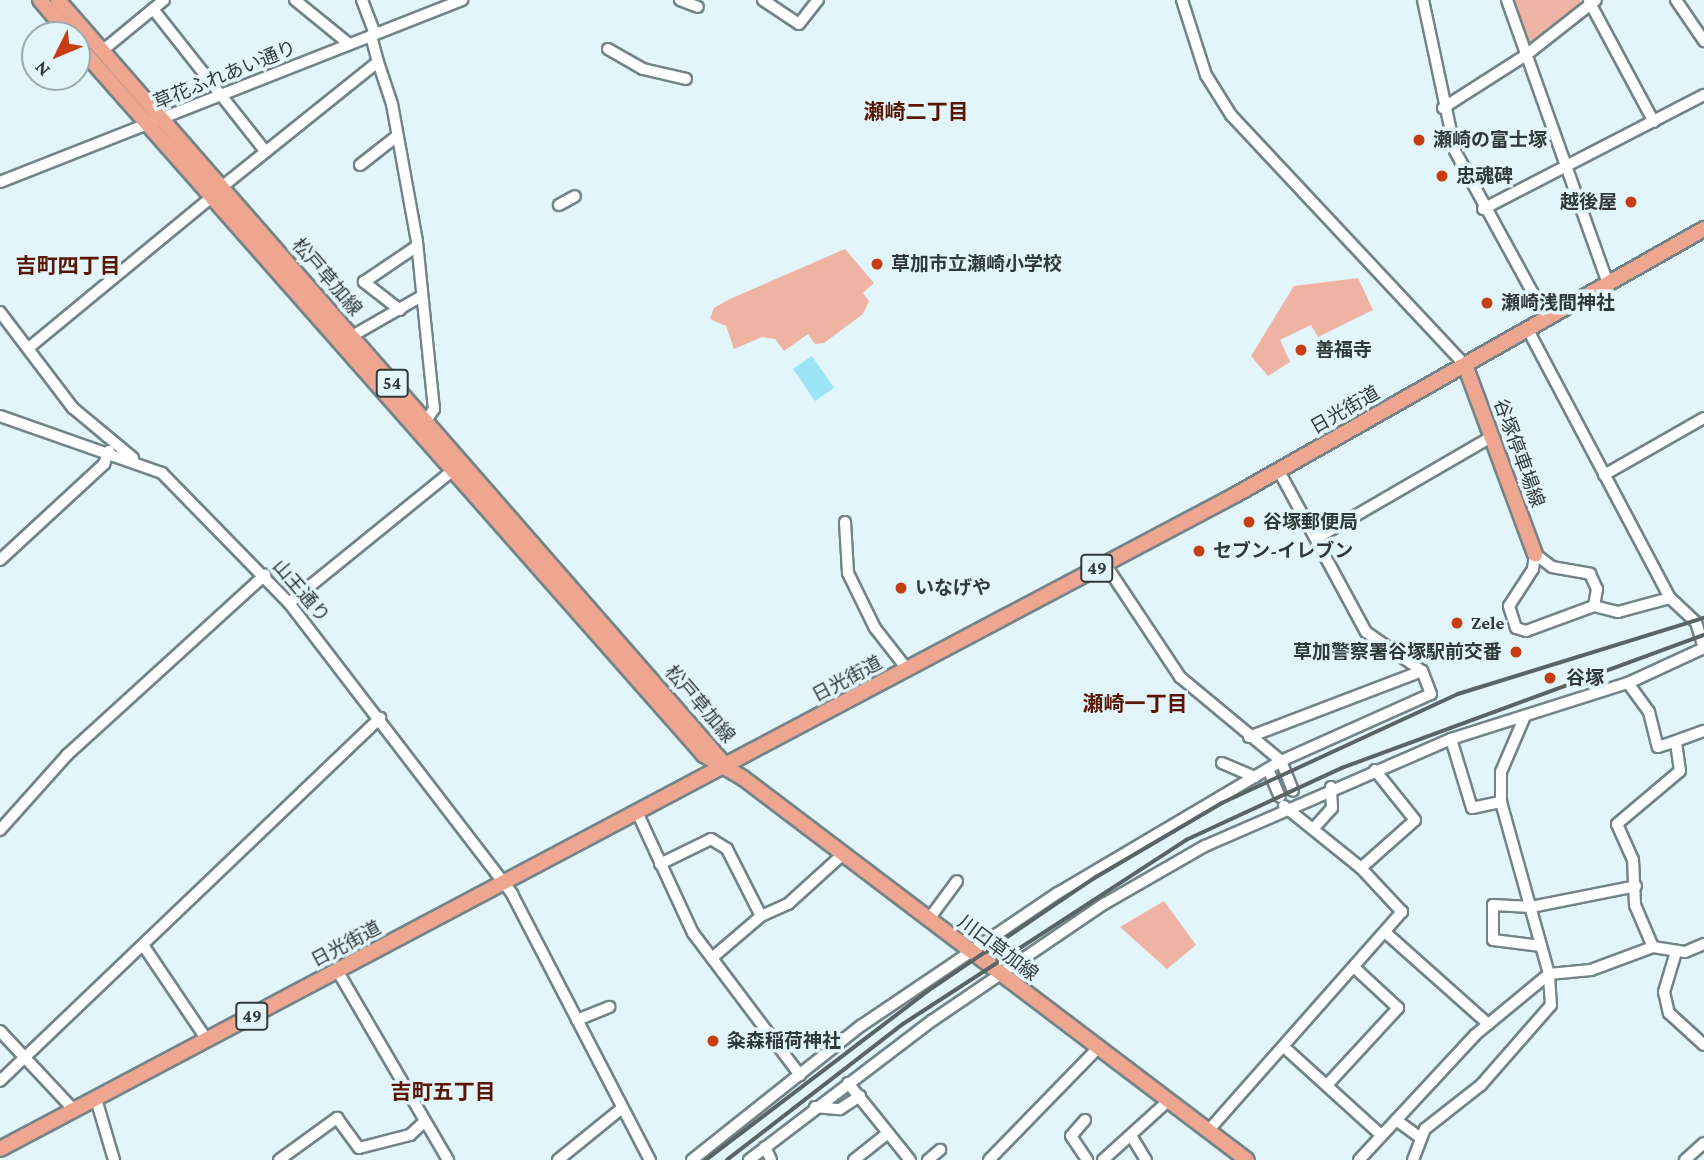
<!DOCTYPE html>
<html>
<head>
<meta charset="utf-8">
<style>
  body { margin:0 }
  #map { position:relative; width:1704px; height:1160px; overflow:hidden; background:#e2f5fa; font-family:"Crimson Pro","Noto Sans JP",serif }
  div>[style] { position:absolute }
  .green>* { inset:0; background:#eeb3a2 }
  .water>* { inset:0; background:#9ae4f6 }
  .roads { filter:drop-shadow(2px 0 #738489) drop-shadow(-2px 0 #738489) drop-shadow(0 2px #738489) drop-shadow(0 -2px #738489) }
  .minor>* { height:10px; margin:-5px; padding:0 5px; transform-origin:5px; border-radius:5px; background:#fff }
  .major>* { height:14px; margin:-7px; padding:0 7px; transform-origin:7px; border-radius:7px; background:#eea691 }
  .rail>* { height:3.5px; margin:-1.75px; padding:0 1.75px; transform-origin:1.75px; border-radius:1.75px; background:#5a6467 }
  .dots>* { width:19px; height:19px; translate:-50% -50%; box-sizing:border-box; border:4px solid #e2f5fa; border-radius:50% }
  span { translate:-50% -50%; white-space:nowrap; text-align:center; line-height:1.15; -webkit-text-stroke:7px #e2f5fa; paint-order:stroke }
  .shield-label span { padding:2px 5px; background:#e2f5fa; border:2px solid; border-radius:5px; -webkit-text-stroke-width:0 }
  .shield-label { font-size:18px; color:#32393b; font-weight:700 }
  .street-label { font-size:19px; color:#32393b }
  .poi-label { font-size:19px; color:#32393b; font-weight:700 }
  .left { translate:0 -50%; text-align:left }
  .right { translate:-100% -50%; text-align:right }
  .neighbourhood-label { font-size:21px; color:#581603; font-weight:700 }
  .north { position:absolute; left:21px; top:21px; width:70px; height:70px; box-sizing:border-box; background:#e2f5fa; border:2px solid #9caaae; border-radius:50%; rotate:227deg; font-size:19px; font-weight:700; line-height:28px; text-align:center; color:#32393b }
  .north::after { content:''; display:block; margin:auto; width:24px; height:32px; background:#c63e0f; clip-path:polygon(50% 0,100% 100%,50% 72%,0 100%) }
</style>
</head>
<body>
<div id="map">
  <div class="green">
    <i style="clip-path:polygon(1514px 0,1580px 0,1583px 5px,1531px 46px)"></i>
    <i style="clip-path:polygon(845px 249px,874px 283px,863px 293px,869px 301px,863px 314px,824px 343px,815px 344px,808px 334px,784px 351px,775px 339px,762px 337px,734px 349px,726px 326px,710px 319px,714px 308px,730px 299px)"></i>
    <i style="clip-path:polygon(1358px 278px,1373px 310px,1318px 337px,1311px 325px,1280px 340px,1290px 362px,1268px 376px,1251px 356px,1294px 286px)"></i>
    <i style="clip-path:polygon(1164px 901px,1196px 945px,1167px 969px,1120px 927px)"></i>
  </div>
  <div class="water">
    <i style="clip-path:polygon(812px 356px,834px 388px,815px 401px,793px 369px)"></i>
  </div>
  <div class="roads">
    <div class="minor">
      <i style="left:295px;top:0;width:70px;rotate:39.2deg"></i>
      <i style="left:362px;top:0;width:36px;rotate:69deg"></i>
      <i style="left:680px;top:0;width:19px;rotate:21deg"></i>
      <i style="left:763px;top:0;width:43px;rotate:33.7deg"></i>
      <i style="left:799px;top:24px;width:31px;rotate:-52deg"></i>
      <i style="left:1182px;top:0;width:79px;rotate:72.3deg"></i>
      <i style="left:1206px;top:75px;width:47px;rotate:58deg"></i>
      <i style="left:1231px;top:115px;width:342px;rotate:46.9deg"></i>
      <i style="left:1423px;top:0;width:154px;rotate:78deg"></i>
      <i style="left:1455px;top:151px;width:192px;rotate:61.3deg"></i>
      <i style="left:1507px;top:0;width:301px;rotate:70.4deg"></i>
      <i style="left:1676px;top:0;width:50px;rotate:55.7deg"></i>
      <i style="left:1589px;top:1px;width:137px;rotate:61.8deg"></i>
      <i style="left:153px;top:9px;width:182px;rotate:51.7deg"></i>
      <i style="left:608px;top:49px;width:40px;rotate:29.7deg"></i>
      <i style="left:643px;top:69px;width:44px;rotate:13.1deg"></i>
      <i style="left:102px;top:51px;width:80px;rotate:-39.4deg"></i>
      <i style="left:378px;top:62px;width:44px;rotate:71.6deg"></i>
      <i style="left:392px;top:104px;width:140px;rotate:79.7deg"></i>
      <i style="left:417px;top:242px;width:168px;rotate:84.2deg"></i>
      <i style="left:434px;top:409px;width:22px;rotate:124deg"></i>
      <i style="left:1443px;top:108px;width:98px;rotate:-32.6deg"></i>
      <i style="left:1526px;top:55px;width:89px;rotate:-38.2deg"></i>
      <i style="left:360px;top:165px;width:47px;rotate:-38.1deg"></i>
      <i style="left:0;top:182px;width:497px;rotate:-21.5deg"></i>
      <i style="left:223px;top:186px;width:198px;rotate:-38.7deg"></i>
      <i style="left:378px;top:62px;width:27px;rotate:-105deg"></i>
      <i style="left:559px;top:205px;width:18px;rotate:-29deg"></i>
      <i style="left:1483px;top:209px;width:249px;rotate:-27.3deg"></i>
      <i style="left:400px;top:310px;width:46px;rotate:-142.1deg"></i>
      <i style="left:364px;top:282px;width:64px;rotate:-34.2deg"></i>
      <i style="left:0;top:312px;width:121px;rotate:52.8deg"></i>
      <i style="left:73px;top:408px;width:78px;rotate:39.8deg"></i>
      <i style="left:1528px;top:330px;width:303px;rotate:62.1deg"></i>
      <i style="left:1670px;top:598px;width:35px;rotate:43deg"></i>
      <i style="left:1696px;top:622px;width:28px;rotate:73deg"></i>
      <i style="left:352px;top:336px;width:78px;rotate:-29.8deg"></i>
      <i style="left:31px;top:346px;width:234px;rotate:-39.5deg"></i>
      <i style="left:0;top:416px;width:172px;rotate:19.4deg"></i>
      <i style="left:162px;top:473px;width:182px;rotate:45.7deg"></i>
      <i style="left:289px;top:603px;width:367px;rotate:52.5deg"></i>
      <i style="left:512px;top:894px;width:300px;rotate:62.6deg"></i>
      <i style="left:1604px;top:475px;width:115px;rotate:-29.7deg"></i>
      <i style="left:845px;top:522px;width:51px;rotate:86.6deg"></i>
      <i style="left:848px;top:573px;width:61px;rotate:63.9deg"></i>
      <i style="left:875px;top:628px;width:52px;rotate:52deg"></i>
      <i style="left:1317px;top:538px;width:203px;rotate:-30.1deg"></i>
      <i style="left:1535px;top:554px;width:21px;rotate:37deg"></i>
      <i style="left:1552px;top:567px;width:39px;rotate:10deg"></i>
      <i style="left:1590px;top:574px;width:17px;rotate:65deg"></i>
      <i style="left:1597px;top:589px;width:17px;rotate:100deg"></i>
      <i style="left:1594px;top:606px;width:72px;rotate:159.8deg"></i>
      <i style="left:1526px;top:631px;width:10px;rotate:-163deg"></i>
      <i style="left:1516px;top:628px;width:23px;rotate:-108deg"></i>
      <i style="left:1509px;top:606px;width:44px;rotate:-57deg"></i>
      <i style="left:1533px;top:569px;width:15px;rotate:-82deg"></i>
      <i style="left:0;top:560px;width:142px;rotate:-42.7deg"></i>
      <i style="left:104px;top:464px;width:14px;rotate:-69deg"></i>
      <i style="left:1105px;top:564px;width:136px;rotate:56.4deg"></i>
      <i style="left:1180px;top:677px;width:131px;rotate:39.7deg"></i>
      <i style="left:1281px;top:761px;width:32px;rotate:68deg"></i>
      <i style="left:289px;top:603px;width:216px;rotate:-39deg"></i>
      <i style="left:1594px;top:606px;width:25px;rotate:14deg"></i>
      <i style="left:1618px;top:612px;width:54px;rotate:-15.1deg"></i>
      <i style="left:1628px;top:683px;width:36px;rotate:54deg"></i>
      <i style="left:1649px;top:712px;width:36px;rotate:76deg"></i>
      <i style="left:1658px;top:747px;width:19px;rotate:-18deg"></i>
      <i style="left:1249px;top:737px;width:185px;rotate:-20.9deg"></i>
      <i style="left:1451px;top:739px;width:72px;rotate:73.1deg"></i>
      <i style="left:1472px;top:808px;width:30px;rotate:-12deg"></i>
      <i style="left:1222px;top:763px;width:36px;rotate:23deg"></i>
      <i style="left:1268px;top:769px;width:30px;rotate:67deg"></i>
      <i style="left:637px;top:812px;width:133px;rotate:65.2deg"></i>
      <i style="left:693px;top:933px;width:178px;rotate:53deg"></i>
      <i style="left:1314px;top:828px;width:27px;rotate:-48deg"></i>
      <i style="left:1332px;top:808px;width:21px;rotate:-93deg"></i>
      <i style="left:0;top:830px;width:101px;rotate:-48.2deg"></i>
      <i style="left:67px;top:755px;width:268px;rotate:-42.3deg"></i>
      <i style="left:660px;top:864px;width:57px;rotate:-26.1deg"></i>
      <i style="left:711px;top:839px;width:19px;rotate:32deg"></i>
      <i style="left:727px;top:849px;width:75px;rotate:63.1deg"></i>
      <i style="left:1361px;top:868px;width:72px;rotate:-41.6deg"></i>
      <i style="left:1415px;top:820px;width:64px;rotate:-128.7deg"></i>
      <i style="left:929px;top:919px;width:47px;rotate:-53.6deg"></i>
      <i style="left:1386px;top:933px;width:137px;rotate:41.7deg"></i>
      <i style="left:143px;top:945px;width:115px;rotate:56deg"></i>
      <i style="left:1541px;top:946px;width:48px;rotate:-172.9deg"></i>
      <i style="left:1493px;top:940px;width:35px;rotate:-90deg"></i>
      <i style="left:1493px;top:905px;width:38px;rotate:3deg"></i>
      <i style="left:1531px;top:907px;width:107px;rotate:-11.3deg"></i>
      <i style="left:1653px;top:947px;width:46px;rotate:-113.2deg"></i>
      <i style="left:1635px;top:905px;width:45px;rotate:-92.5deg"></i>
      <i style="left:1633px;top:860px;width:39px;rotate:-114deg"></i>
      <i style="left:1617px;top:824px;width:82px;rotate:-40.1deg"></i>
      <i style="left:1680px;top:771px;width:30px;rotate:-98deg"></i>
      <i style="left:1676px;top:741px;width:30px;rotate:-20deg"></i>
      <i style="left:1676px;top:952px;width:42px;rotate:106.7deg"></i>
      <i style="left:1664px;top:992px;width:22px;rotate:77deg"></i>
      <i style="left:1669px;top:1013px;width:47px;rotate:42.4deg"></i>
      <i style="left:712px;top:958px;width:65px;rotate:-40.6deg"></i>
      <i style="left:761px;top:916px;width:30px;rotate:-24deg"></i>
      <i style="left:788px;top:904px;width:73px;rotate:-42.2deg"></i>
      <i style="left:337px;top:970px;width:220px;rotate:59.7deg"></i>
      <i style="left:577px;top:1020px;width:35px;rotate:-22deg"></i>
      <i style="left:0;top:1031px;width:108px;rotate:46.9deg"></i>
      <i style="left:1284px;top:1047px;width:131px;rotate:42.2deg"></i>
      <i style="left:0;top:1081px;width:526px;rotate:-43.69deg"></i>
      <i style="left:848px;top:1083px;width:99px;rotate:51.2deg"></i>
      <i style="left:1327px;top:1085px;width:105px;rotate:-47.3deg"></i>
      <i style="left:1398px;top:1008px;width:59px;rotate:-137.1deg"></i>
      <i style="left:96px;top:1099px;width:64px;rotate:73.6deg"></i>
      <i style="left:815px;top:1107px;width:25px;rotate:5deg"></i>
      <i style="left:840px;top:1109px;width:24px;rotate:-33deg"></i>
      <i style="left:1085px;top:1120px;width:21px;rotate:131deg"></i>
      <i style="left:1071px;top:1136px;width:29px;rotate:56deg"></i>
      <i style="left:1396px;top:1120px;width:29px;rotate:36deg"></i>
      <i style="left:1208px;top:1131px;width:293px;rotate:-48.5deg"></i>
      <i style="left:1402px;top:912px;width:60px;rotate:-133deg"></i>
      <i style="left:1361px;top:868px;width:99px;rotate:-141.2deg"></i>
      <i style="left:1132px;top:1137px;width:27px;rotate:59deg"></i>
      <i style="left:765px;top:1147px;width:14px;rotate:65deg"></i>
      <i style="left:279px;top:1160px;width:72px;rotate:-35.9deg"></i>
      <i style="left:337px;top:1118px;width:37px;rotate:54deg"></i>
      <i style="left:359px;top:1148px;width:53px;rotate:-14.3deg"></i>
      <i style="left:410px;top:1135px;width:16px;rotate:-43deg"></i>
      <i style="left:558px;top:1160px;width:82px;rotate:-39.1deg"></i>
      <i style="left:692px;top:1160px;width:217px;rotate:-38.5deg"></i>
      <i style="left:862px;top:1025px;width:236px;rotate:-34deg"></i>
      <i style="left:1058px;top:893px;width:259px;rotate:-30.6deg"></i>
      <i style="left:1281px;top:761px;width:164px;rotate:-24.1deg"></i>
      <i style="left:1431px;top:694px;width:25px;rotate:-111deg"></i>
      <i style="left:1422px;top:671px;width:68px;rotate:-145.1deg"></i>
      <i style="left:1366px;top:632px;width:183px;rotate:-118.4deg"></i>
      <i style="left:749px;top:1160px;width:231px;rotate:-37.3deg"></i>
      <i style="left:933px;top:1020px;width:207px;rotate:-34.2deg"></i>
      <i style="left:1104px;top:904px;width:116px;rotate:-29.9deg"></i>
      <i style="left:1205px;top:846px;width:268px;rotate:-23.5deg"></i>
      <i style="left:1451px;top:739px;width:186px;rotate:-17.6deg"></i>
      <i style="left:1628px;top:683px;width:84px;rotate:-24.7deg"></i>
      <i style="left:854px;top:1160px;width:43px;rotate:-38.5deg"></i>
      <i style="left:928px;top:1160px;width:16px;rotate:-40deg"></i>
      <i style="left:989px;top:1160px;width:156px;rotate:-45.8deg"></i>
      <i style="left:1103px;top:1160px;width:88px;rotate:-42.2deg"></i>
      <i style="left:1359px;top:1160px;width:171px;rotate:-47.1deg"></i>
      <i style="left:1475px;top:1035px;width:96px;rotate:-39.5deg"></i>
      <i style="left:1549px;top:974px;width:42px;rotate:-5.4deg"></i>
      <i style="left:1591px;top:970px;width:66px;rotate:-20.4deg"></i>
      <i style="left:1653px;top:947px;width:32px;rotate:9deg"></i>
      <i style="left:1685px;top:952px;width:21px;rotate:-23deg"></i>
      <i style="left:1413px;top:1160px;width:33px;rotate:-69deg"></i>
      <i style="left:1425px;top:1129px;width:71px;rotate:-38.2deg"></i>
      <i style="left:1481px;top:1085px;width:106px;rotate:-48.8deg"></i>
      <i style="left:1551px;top:1005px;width:31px;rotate:-94deg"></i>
      <i style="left:1549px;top:974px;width:179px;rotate:-105.6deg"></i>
      <i style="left:1501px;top:802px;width:30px;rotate:-90deg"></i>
      <i style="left:1501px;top:772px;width:61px;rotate:-66.8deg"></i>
      <i style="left:1685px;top:1160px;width:25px;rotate:-42deg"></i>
    </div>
    <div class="major">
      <i style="left:40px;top:0;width:46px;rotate:49.4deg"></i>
      <i style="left:58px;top:0;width:1016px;rotate:48.91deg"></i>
      <i style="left:77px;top:44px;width:948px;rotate:48.59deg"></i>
      <i style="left:704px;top:755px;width:45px;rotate:30.5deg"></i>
      <i style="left:743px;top:778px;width:632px;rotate:37.16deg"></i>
      <i style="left:1465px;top:365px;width:202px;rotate:69.7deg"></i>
      <i style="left:0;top:1149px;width:1400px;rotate:-27.9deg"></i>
      <i style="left:1237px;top:494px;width:537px;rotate:-29.57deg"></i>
    </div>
  </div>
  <div class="rail">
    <i style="left:706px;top:1160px;width:279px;rotate:-37.3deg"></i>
    <i style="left:928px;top:991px;width:203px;rotate:-34.2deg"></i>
    <i style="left:1096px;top:877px;width:146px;rotate:-30.4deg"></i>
    <i style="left:1222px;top:803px;width:260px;rotate:-24.8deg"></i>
    <i style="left:1458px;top:694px;width:257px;rotate:-17.2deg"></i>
    <i style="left:727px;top:1160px;width:222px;rotate:-37.7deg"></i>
    <i style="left:903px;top:1024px;width:338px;rotate:-33deg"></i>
    <i style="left:1186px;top:840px;width:172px;rotate:-24.8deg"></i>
    <i style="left:1342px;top:768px;width:386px;rotate:-20.2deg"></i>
  </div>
  <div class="dots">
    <i style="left:1419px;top:140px;background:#c63e0f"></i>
    <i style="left:1442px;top:176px;background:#c63e0f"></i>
    <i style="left:1631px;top:202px;background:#c63e0f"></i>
    <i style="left:877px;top:264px;background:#c63e0f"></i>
    <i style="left:1487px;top:303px;background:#c63e0f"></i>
    <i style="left:1301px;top:350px;background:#c63e0f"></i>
    <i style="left:1249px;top:522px;background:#c63e0f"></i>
    <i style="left:1199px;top:551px;background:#c63e0f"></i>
    <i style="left:901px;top:588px;background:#c63e0f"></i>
    <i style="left:1457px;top:623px;background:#c63e0f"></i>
    <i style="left:1516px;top:652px;background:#c63e0f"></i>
    <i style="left:1550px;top:678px;background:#c63e0f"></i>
    <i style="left:713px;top:1041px;background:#c63e0f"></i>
  </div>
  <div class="shield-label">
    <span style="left:392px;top:383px">54</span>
    <span style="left:1097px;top:568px">49</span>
    <span style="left:252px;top:1016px">49</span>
  </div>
  <div class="street-label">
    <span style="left:225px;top:75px;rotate:-22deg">草花ふれあい通り</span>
    <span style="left:327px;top:277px;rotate:49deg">松戸草加線</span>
    <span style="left:1345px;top:410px;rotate:-30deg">日光街道</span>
    <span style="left:1519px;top:453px;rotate:70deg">谷塚停車場線</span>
    <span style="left:301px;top:591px;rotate:49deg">山王通り</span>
    <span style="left:847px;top:679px;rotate:-28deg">日光街道</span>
    <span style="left:700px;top:704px;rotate:49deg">松戸草加線</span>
    <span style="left:346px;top:944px;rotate:-28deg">日光街道</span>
    <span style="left:998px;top:948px;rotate:37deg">川口草加線</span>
  </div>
  <div class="poi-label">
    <span class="left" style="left:1433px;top:140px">瀬崎の富士塚</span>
    <span class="left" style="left:1456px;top:176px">忠魂碑</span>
    <span class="right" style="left:1617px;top:202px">越後屋</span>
    <span class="left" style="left:891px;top:264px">草加市立瀬崎小学校</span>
    <span class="left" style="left:1501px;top:303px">瀬崎浅間神社</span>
    <span class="left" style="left:1315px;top:350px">善福寺</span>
    <span class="left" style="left:1263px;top:522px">谷塚郵便局</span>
    <span class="left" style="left:1213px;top:551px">セブン-イレブン</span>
    <span class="left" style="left:915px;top:588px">いなげや</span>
    <span class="left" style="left:1471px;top:623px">Zele</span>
    <span class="right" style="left:1502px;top:652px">草加警察署谷塚駅前交番</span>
    <span class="left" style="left:1566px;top:678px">谷塚</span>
    <span class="left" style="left:727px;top:1041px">粂森稲荷神社</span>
  </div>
  <div class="neighbourhood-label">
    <span style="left:916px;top:112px">瀬崎二丁目</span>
    <span style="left:68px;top:266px">吉町四丁目</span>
    <span style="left:1135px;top:704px">瀬崎一丁目</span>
    <span style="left:443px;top:1092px">吉町五丁目</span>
  </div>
  <div class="north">N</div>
</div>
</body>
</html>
